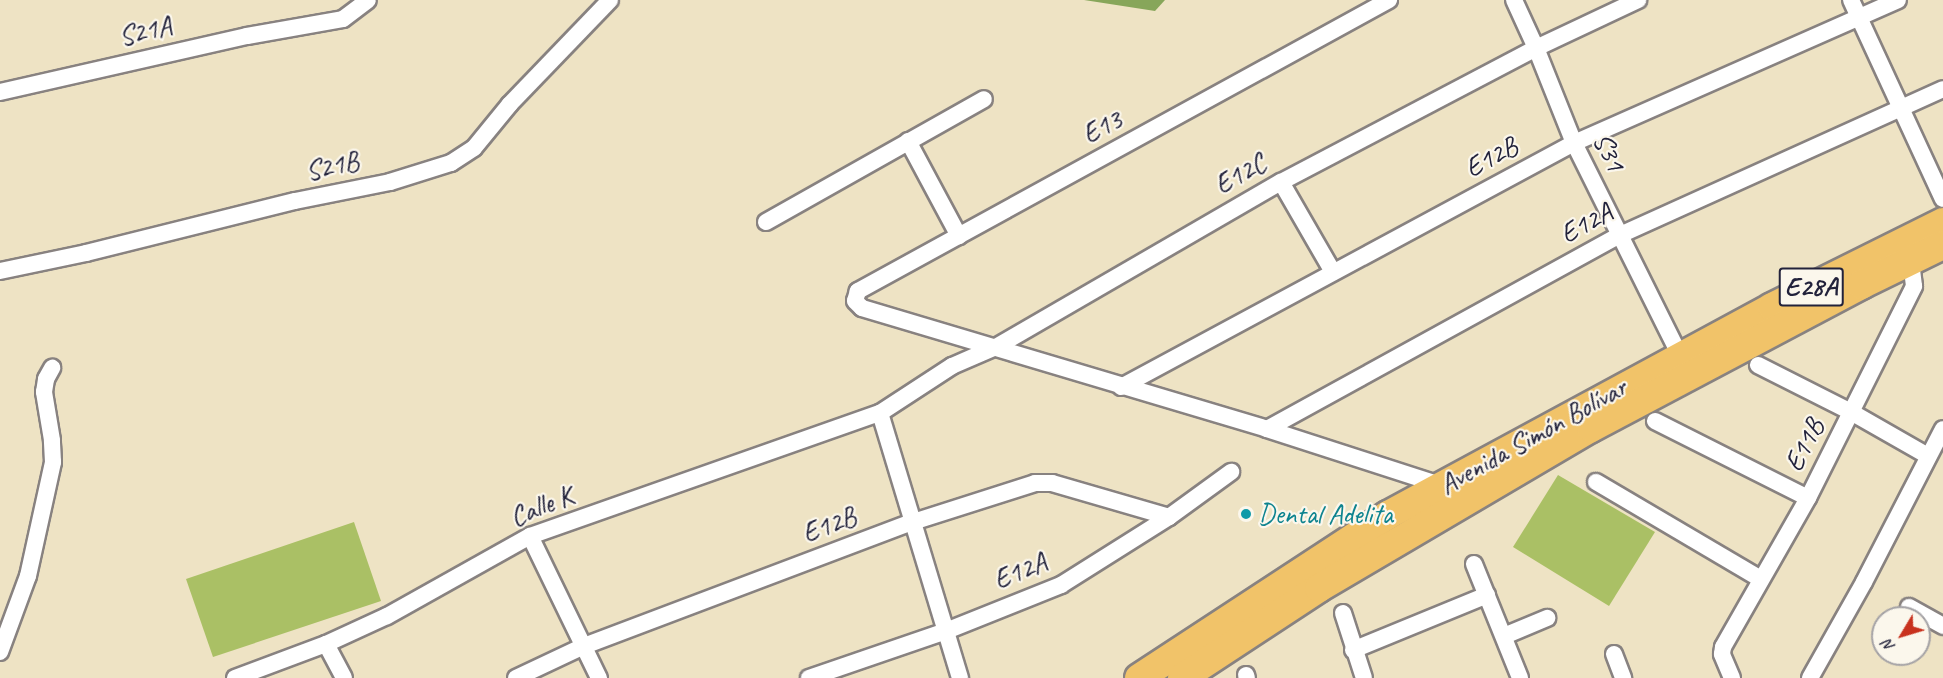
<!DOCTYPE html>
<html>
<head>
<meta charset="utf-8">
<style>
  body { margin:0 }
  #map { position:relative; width:1943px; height:678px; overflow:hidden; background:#eee3c4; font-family:Caveat,sans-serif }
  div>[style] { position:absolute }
  .green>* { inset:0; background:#aac065 }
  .forest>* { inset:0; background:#87a65a }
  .roads { filter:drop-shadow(2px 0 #888280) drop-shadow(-2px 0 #888280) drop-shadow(0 2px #888280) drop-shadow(0 -2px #888280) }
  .minor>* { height:16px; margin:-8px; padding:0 8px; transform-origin:8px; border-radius:8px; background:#fff }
  .trunk>* { height:28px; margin:-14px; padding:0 14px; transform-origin:14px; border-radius:14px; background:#f1c369 }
  .dots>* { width:16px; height:16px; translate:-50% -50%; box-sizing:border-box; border:3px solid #fbf7ec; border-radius:50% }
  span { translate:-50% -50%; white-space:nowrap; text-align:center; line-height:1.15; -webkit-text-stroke:4.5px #fbf7ec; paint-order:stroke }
  .shield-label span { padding:2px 4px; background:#fbf7ec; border:2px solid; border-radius:4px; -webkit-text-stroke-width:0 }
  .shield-label { font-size:27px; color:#22223b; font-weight:700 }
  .street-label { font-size:28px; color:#22223b }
  .culture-label { font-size:28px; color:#0d838f }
  .left { translate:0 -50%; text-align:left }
  .north { position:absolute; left:1871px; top:606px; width:60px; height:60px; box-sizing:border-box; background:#fbf7ec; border:2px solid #a4a2a5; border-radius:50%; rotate:232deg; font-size:16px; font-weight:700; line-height:24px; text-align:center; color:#22223b }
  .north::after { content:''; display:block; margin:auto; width:21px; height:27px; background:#c8321e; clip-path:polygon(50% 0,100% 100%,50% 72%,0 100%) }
</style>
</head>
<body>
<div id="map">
  <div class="green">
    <i style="clip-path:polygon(1558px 475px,1655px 532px,1609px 606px,1513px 547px)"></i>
    <i style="clip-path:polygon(354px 522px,381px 601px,213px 657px,186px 579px)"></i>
  </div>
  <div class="forest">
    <i style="clip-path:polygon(1084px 0,1165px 0,1155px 11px)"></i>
  </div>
  <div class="roads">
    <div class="minor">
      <i style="left:1389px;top:0;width:606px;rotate:151.28deg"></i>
      <i style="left:858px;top:291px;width:10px;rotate:107deg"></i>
      <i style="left:855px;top:301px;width:10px;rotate:45deg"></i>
      <i style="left:862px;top:308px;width:423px;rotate:16.6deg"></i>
      <i style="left:1267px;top:429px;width:185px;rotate:17.9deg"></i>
      <i style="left:1514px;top:0;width:53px;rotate:65.4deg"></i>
      <i style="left:1536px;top:48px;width:102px;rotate:68.2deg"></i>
      <i style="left:1574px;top:143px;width:238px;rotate:63.5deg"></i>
      <i style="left:1851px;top:0;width:219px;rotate:65.2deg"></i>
      <i style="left:0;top:92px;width:253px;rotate:-12.8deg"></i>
      <i style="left:247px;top:36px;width:97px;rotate:-10deg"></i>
      <i style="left:343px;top:19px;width:31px;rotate:-37deg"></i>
      <i style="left:908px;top:141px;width:108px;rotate:61.8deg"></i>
      <i style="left:1281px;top:182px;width:104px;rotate:60deg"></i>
      <i style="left:766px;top:222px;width:250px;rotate:-29.4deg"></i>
      <i style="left:0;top:271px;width:88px;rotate:-11.8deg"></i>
      <i style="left:86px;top:253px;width:215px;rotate:-14deg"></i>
      <i style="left:295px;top:201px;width:97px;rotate:-11.3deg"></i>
      <i style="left:390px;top:182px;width:64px;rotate:-17.3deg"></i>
      <i style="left:451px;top:163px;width:27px;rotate:-33deg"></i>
      <i style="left:474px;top:148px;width:57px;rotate:-50.7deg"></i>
      <i style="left:510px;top:104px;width:144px;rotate:-46.1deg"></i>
      <i style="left:1758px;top:365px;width:104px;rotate:26.8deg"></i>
      <i style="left:1851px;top:412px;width:89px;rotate:29.7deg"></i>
      <i style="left:1121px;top:387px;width:515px;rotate:-28.31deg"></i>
      <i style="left:1574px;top:143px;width:354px;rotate:-23.8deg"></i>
      <i style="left:880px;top:413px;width:277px;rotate:73.2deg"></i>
      <i style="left:1655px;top:421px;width:171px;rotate:26.7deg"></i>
      <i style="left:1267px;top:429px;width:403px;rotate:-28.8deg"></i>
      <i style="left:1620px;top:235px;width:354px;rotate:-24.3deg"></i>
      <i style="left:1596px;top:482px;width:191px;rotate:30.5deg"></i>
      <i style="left:530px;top:536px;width:158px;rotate:64.1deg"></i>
      <i style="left:1474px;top:564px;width:123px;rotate:68deg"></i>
      <i style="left:1909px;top:607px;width:39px;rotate:29deg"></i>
      <i style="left:1343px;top:613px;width:68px;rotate:72.1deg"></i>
      <i style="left:1504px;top:636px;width:47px;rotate:-22.7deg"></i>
      <i style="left:326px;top:644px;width:38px;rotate:62deg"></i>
      <i style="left:1353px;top:650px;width:145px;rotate:-22.3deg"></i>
      <i style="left:0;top:652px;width:81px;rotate:-69.8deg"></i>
      <i style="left:28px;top:576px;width:117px;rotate:-77.6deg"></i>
      <i style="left:53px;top:462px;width:22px;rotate:-93deg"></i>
      <i style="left:52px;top:440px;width:49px;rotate:-99.5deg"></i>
      <i style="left:44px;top:392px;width:13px;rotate:-81deg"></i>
      <i style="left:46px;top:379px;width:13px;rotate:-61deg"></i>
      <i style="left:1614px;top:654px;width:26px;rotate:69deg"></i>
      <i style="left:1246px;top:675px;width:3px;rotate:72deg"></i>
      <i style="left:235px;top:678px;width:97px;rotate:-20.5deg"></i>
      <i style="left:326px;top:644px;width:67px;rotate:-24.7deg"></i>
      <i style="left:387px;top:616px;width:164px;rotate:-29.2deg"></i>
      <i style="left:530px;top:536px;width:371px;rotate:-19.4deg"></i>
      <i style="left:880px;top:413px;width:86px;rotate:-33.1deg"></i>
      <i style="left:952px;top:366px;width:48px;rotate:-23.4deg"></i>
      <i style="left:996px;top:347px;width:329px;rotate:-30.1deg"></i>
      <i style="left:1281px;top:182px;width:288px;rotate:-27.7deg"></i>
      <i style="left:1536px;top:48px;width:113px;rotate:-25.2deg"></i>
      <i style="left:516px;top:678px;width:75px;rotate:-25.2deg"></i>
      <i style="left:584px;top:646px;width:352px;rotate:-20.7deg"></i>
      <i style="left:913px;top:522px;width:128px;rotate:-17.7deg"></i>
      <i style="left:1035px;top:483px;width:17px"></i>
      <i style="left:1052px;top:483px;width:122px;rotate:16.2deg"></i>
      <i style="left:809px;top:678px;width:145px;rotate:-18.9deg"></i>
      <i style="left:946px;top:631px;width:124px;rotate:-21.8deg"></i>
      <i style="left:1061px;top:585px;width:128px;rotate:-32.2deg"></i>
      <i style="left:1169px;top:517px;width:77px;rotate:-36deg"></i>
      <i style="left:1732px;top:678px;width:26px;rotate:-113deg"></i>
      <i style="left:1722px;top:654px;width:7px;rotate:-82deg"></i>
      <i style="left:1723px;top:647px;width:172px;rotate:-60.3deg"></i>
      <i style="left:1808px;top:498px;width:237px;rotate:-63.4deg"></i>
      <i style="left:1914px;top:286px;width:25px;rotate:-97deg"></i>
      <i style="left:1810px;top:678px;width:110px;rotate:-60.6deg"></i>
      <i style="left:1864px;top:582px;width:172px;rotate:-62.7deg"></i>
    </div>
    <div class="trunk">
      <i style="left:1139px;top:678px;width:298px;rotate:-33.2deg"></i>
      <i style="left:1388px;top:515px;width:437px;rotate:-28.4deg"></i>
      <i style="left:1772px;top:307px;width:191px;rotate:-26.4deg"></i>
      <i style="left:1182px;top:678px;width:164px;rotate:-33.3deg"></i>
      <i style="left:1319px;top:588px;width:316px;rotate:-30.5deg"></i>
      <i style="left:1591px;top:428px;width:306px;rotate:-27.9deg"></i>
      <i style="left:1861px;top:285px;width:91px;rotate:-26deg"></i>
    </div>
  </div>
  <div class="dots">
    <i style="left:1246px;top:514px;background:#0f9aa8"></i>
  </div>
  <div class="shield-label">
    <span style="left:1811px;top:287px">E28A</span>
  </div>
  <div class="street-label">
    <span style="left:145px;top:31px;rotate:-13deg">S21A</span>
    <span style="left:1102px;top:127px;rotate:-29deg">E13</span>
    <span style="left:1609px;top:152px;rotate:64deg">S31</span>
    <span style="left:1491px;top:157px;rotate:-28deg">E12B</span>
    <span style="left:332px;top:166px;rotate:-12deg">S21B</span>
    <span style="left:1240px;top:174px;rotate:-30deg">E12C</span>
    <span style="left:1586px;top:223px;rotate:-28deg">E12A</span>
    <span style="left:1533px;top:436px;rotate:-29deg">Avenida Simón Bolívar</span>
    <span style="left:1804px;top:445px;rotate:-63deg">E11B</span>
    <span style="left:541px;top:506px;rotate:-22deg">Calle K</span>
    <span style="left:829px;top:525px;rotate:-21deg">E12B</span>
    <span style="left:1020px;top:571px;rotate:-23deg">E12A</span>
  </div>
  <div class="culture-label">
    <span class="left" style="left:1258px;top:514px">Dental Adelita</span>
  </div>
  <div class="north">N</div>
</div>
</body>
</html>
